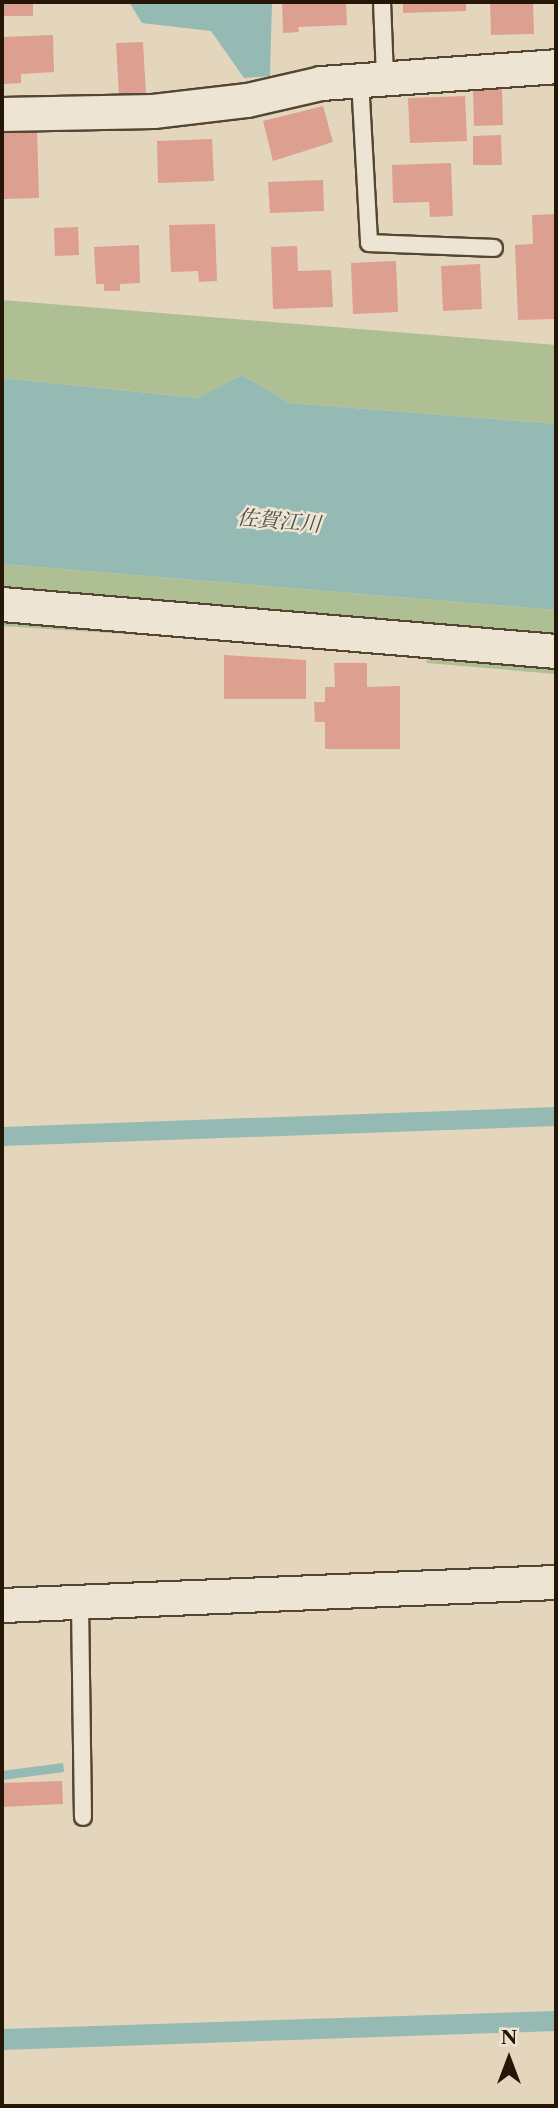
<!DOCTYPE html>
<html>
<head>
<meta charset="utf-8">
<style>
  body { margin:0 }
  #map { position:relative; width:558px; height:2108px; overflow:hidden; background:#e4d6bc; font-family:"Libre Caslon Text","Noto Serif JP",serif }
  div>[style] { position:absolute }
  .green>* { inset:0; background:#afbf94 }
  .water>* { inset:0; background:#95b9b3 }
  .building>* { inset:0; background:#dc9f90 }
  .roads { filter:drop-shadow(2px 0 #554633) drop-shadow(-2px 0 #554633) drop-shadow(0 2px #554633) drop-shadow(0 -2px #554633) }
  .lane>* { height:16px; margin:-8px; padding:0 8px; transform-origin:8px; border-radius:8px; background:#ede4d3 }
  .street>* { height:33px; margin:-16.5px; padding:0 16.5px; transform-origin:16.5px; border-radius:16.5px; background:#ede4d3 }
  span { translate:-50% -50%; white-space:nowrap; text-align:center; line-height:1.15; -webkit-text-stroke:5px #ede4d3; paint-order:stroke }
  .water-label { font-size:21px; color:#4c4f42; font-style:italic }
  .frame { position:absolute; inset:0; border:4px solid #251605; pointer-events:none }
  .north { position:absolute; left:474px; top:2024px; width:70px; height:70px; -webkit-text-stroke:5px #ede4d3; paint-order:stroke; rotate:0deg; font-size:19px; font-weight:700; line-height:28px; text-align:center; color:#251605 }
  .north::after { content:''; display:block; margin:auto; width:24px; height:32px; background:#251605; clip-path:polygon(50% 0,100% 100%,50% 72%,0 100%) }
</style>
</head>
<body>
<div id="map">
  <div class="green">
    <i style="clip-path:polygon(2px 300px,556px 345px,556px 424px,290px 403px,242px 375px,199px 398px,2px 378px)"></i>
    <i style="clip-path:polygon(2px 564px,556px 610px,556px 674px,427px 663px,423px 630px,234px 614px,187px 638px,2px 626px)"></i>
  </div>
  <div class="water">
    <i style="clip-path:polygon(129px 2px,272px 2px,270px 76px,244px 78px,211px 31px,142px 23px)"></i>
    <i style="clip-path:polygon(242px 375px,290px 403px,556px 424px,556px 610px,2px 564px,2px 378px,198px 398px)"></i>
    <i style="clip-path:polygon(556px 1107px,556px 1126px,2px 1146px,2px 1127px)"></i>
    <i style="clip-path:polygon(63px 1763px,64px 1772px,2px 1780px,2px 1771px)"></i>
    <i style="clip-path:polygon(556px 2011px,556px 2031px,2px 2050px,2px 2029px)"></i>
  </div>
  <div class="building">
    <i style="clip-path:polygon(2px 2px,33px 2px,33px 16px,2px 16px)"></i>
    <i style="clip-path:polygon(282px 2px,346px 2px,347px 25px,298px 27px,299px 32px,283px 33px)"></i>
    <i style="clip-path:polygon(403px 2px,466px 2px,466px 11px,403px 13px)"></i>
    <i style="clip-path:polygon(490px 2px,533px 2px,534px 34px,491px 35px)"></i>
    <i style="clip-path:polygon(53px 35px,54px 72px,21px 74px,21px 83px,2px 84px,2px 37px)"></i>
    <i style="clip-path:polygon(143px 42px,146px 95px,119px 96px,116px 43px)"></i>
    <i style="clip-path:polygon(502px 88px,503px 125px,474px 126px,473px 89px)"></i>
    <i style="clip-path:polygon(465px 96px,467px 141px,410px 143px,408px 98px)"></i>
    <i style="clip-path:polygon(323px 106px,333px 142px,273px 161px,263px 121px)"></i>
    <i style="clip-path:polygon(37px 130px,39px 198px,2px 199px,2px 132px)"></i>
    <i style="clip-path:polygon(501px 135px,502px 165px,473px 165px,473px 136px)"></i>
    <i style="clip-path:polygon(212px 139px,214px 181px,158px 183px,157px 141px)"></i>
    <i style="clip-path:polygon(451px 163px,453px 216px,430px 217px,429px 202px,393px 203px,392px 165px)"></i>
    <i style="clip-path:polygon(323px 180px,324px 211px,270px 213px,268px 182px)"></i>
    <i style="clip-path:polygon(556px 214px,556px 319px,518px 320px,515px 245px,533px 244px,532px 215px)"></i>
    <i style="clip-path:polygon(215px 224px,217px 281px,199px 282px,198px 271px,171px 272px,169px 225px)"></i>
    <i style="clip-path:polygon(78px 227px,79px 255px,55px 256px,54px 228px)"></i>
    <i style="clip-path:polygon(139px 245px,140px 283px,120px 284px,120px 291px,104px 291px,104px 284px,96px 284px,94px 247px)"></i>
    <i style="clip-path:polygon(297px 246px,298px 271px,331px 270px,333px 307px,273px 309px,271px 247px)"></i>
    <i style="clip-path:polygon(396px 261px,398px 312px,353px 314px,351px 263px)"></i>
    <i style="clip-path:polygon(480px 264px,482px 309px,443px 311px,441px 266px)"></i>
    <i style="clip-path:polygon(224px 655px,306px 660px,306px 699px,224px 699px)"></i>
    <i style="clip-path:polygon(334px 663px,367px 663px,367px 687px,400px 686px,400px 749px,325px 749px,325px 722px,315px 722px,314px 702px,325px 702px,325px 687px,335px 687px)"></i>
    <i style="clip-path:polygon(62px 1781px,63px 1804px,2px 1807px,2px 1783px)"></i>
  </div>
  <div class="roads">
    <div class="lane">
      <i style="left:382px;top:2px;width:76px;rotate:87.7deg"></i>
      <i style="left:360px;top:80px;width:163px;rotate:86.8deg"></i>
      <i style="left:369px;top:243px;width:125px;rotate:2.3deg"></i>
      <i style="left:80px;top:1603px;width:214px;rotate:89.2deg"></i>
    </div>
    <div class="street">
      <i style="left:2px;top:114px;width:151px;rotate:-1.1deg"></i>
      <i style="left:153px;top:111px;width:95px;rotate:-6.7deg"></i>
      <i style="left:247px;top:100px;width:76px;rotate:-12.9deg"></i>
      <i style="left:321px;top:83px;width:236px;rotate:-4.1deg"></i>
      <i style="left:2px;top:604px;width:556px;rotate:4.85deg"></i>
      <i style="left:2px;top:1605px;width:554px;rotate:-2.38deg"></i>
    </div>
  </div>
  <div class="water-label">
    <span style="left:279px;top:521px;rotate:5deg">佐賀江川</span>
  </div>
  <div class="frame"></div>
  <div class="north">N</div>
</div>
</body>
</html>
